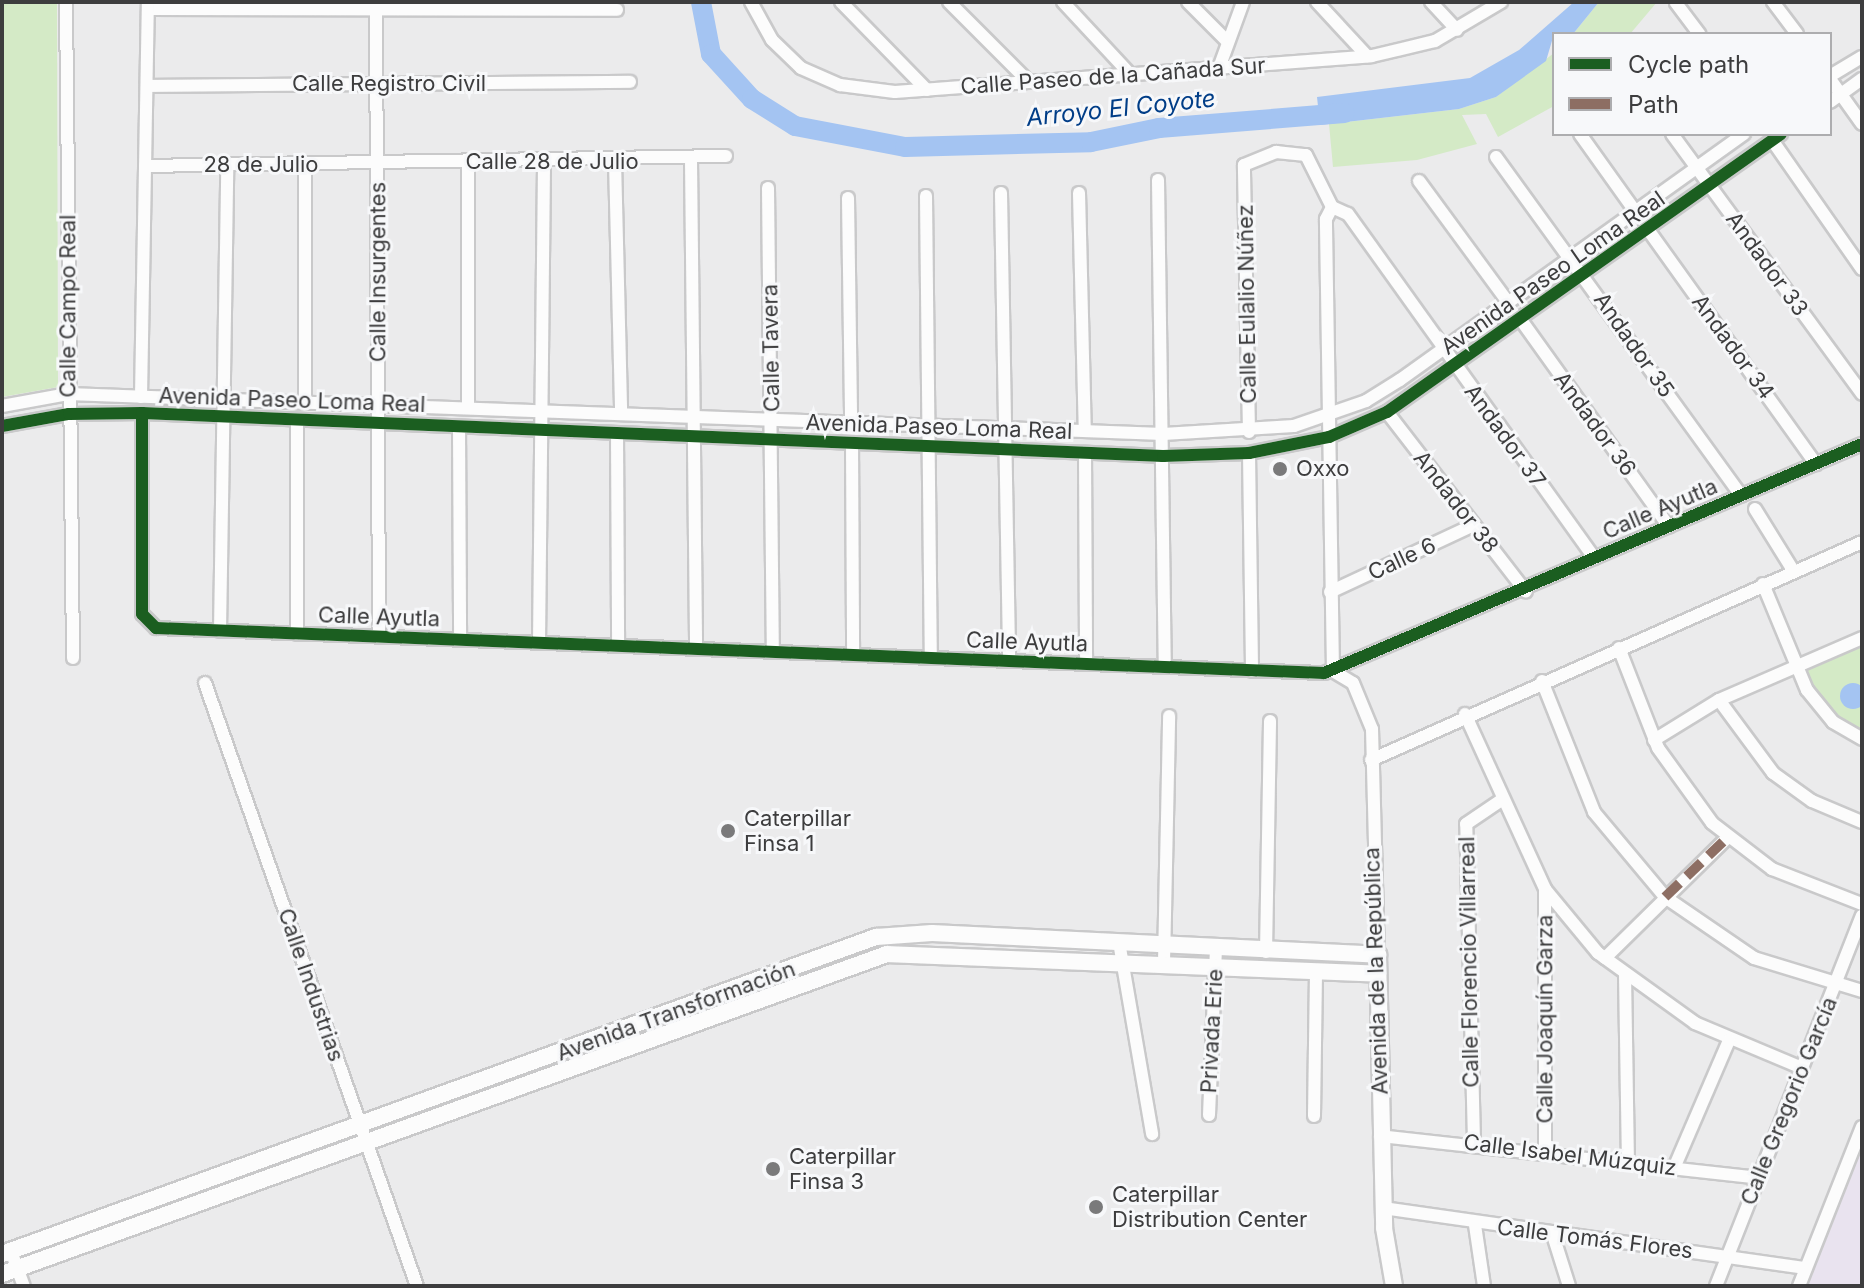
<!DOCTYPE html>
<html>
<head>
<meta charset="utf-8">
<style>
  body { margin:0 }
  #map { position:relative; width:1864px; height:1288px; overflow:hidden; background:#ebebec; font-family:Inter,sans-serif }
  div>[style] { position:absolute }
  .education>* { inset:0; background:#e9e3ef }
  .green>* { inset:0; background:#d4eac6 }
  .water>* { inset:0; background:#a4c4f2 }
  .round { border-radius:50% }
  .river>* { height:20px; margin:-10px; padding:0 10px; transform-origin:10px; border-radius:10px; background:#a4c4f2 }
  .roads { filter:drop-shadow(2px 0 #c9c9ca) drop-shadow(-2px 0 #c9c9ca) drop-shadow(0 2px #c9c9ca) drop-shadow(0 -2px #c9c9ca) }
  .minor>* { height:12px; margin:-6px; padding:0 6px; transform-origin:6px; border-radius:6px; background:#fcfcfc }
  .major>* { height:16px; margin:-8px; padding:0 8px; transform-origin:8px; border-radius:8px; background:#fcfcfc }
  .quiet>* { height:10px; margin-top:-5px; transform-origin:0; background:repeating-linear-gradient(90deg,#8d6e63 0 20px,transparent 0 30px) }
  .cycleway>* { height:12px; margin:-6px; padding:0 6px; transform-origin:6px; border-radius:6px; background:#1b5e20 }
  .dots>* { width:22px; height:22px; translate:-50% -50%; box-sizing:border-box; border:4px solid #f7f8fa; border-radius:50% }
  span { translate:-50% -50%; white-space:nowrap; text-align:center; line-height:1.15; -webkit-text-stroke:6px #f7f8fa; paint-order:stroke }
  .street-label { font-size:22px; color:#3d3d3e }
  .poi-label { font-size:22px; color:#3d3d3e }
  .left { translate:0 -50%; text-align:left }
  .water-label { font-size:24px; color:#003d87; font-style:italic }
  .frame { position:absolute; inset:0; border:4px solid #3d3d3e; pointer-events:none }
  .legend { position:absolute; left:1552px; top:32px; width:280px; height:104px; box-sizing:border-box; background:#f7f8fa; border:2px solid #adadaf; margin:0; padding:10px 14px; list-style:none; font-size:24px; color:#3d3d3e }
  .legend li { display:flex; align-items:center; gap:16px; height:40px }
  .legend b { width:40px; border:2px solid #adadaf }
</style>
</head>
<body>
<div id="map">
  <div class="education">
    <i style="clip-path:polygon(1862px 1140px,1862px 1286px,1805px 1286px)"></i>
  </div>
  <div class="green">
    <i style="clip-path:polygon(2px 2px,57px 2px,58px 387px,2px 397px)"></i>
    <i style="clip-path:polygon(1599px 2px,1657px 2px,1630px 34px,1573px 34px)"></i>
    <i style="clip-path:polygon(1554px 53px,1554px 106px,1498px 137px,1486px 114px,1462px 115px,1477px 144px,1417px 160px,1333px 167px,1329px 124px,1459px 109px,1496px 97px)"></i>
    <i style="clip-path:polygon(1862px 645px,1862px 739px,1841px 727px,1795px 670px)"></i>
  </div>
  <div class="water">
    <i style="clip-path:polygon(1574px 2px,1599px 2px,1573px 34px,1554px 34px,1546px 61px,1496px 97px,1459px 109px,1320px 125px,1317px 97px,1470px 78px,1519px 50px)"></i>
    <i class="round" style="left:1840px;top:683px;width:26px;height:26px"></i>
  </div>
  <div class="river">
    <i style="left:701px;top:2px;width:53px;rotate:79.1deg"></i>
    <i style="left:711px;top:54px;width:61px;rotate:47.7deg"></i>
    <i style="left:752px;top:99px;width:51px;rotate:32.1deg"></i>
    <i style="left:795px;top:126px;width:112px;rotate:10.8deg"></i>
    <i style="left:905px;top:147px;width:186px;rotate:-1.5deg"></i>
    <i style="left:1091px;top:142px;width:69px;rotate:-11.6deg"></i>
    <i style="left:1159px;top:128px;width:186px;rotate:-4.6deg"></i>
  </div>
  <div class="roads">
    <div class="minor">
      <i style="left:66px;top:2px;width:656px;rotate:89.39deg"></i>
      <i style="left:376px;top:2px;width:635px;rotate:89.73deg"></i>
      <i style="left:751px;top:2px;width:43px;rotate:61.1deg"></i>
      <i style="left:772px;top:40px;width:40px;rotate:44deg"></i>
      <i style="left:801px;top:68px;width:43px;rotate:23.6deg"></i>
      <i style="left:840px;top:85px;width:55px;rotate:7.3deg"></i>
      <i style="left:895px;top:92px;width:478px;rotate:-4.3deg"></i>
      <i style="left:1372px;top:56px;width:65px;rotate:-13.4deg"></i>
      <i style="left:1435px;top:41px;width:77px;rotate:-30.6deg"></i>
      <i style="left:841px;top:2px;width:123px;rotate:45.7deg"></i>
      <i style="left:949px;top:2px;width:113px;rotate:45deg"></i>
      <i style="left:1063px;top:2px;width:98px;rotate:47.1deg"></i>
      <i style="left:1188px;top:2px;width:55px;rotate:45deg"></i>
      <i style="left:1317px;top:2px;width:74px;rotate:47.2deg"></i>
      <i style="left:1431px;top:2px;width:38px;rotate:47deg"></i>
      <i style="left:1773px;top:2px;width:40px;rotate:53deg"></i>
      <i style="left:1676px;top:3px;width:39px;rotate:53deg"></i>
      <i style="left:148px;top:9px;width:469px;rotate:0.1deg"></i>
      <i style="left:1219px;top:68px;width:70px;rotate:-70deg"></i>
      <i style="left:1830px;top:76px;width:37px;rotate:-31deg"></i>
      <i style="left:1830px;top:79px;width:55px;rotate:54.6deg"></i>
      <i style="left:148px;top:86px;width:482px;rotate:-0.5deg"></i>
      <i style="left:1830px;top:102px;width:39px;rotate:-36deg"></i>
      <i style="left:1580px;top:134px;width:95px;rotate:54.5deg"></i>
      <i style="left:1672px;top:134px;width:322px;rotate:53.8deg"></i>
      <i style="left:1772px;top:140px;width:157px;rotate:55.1deg"></i>
      <i style="left:1496px;top:157px;width:418px;rotate:54.1deg"></i>
      <i style="left:691px;top:160px;width:489px;rotate:89.4deg"></i>
      <i style="left:615px;top:161px;width:253px;rotate:88.6deg"></i>
      <i style="left:468px;top:163px;width:245px;rotate:90deg"></i>
      <i style="left:145px;top:166px;width:581px;rotate:-0.99deg"></i>
      <i style="left:1158px;top:180px;width:487px;rotate:89.2deg"></i>
      <i style="left:1419px;top:181px;width:150px;rotate:53.7deg"></i>
      <i style="left:768px;top:188px;width:464px;rotate:89.4deg"></i>
      <i style="left:1001px;top:193px;width:468px;rotate:89deg"></i>
      <i style="left:1079px;top:193px;width:238px;rotate:88.6deg"></i>
      <i style="left:926px;top:196px;width:462px;rotate:89.4deg"></i>
      <i style="left:848px;top:198px;width:224px;rotate:89.2deg"></i>
      <i style="left:1649px;top:231px;width:287px;rotate:54.4deg"></i>
      <i style="left:1521px;top:320px;width:254px;rotate:54.4deg"></i>
      <i style="left:141px;top:397px;width:393px;rotate:-89deg"></i>
      <i style="left:305px;top:403px;width:239px;rotate:-90deg"></i>
      <i style="left:2px;top:406px;width:67px;rotate:-10.3deg"></i>
      <i style="left:68px;top:394px;width:1096px;rotate:2.09deg"></i>
      <i style="left:1163px;top:434px;width:131px;rotate:-3.5deg"></i>
      <i style="left:1294px;top:426px;width:76px;rotate:-19.1deg"></i>
      <i style="left:1366px;top:401px;width:40px;rotate:-32deg"></i>
      <i style="left:1400px;top:380px;width:423px;rotate:-35.6deg"></i>
      <i style="left:1387px;top:412px;width:227px;rotate:52.3deg"></i>
      <i style="left:142px;top:413px;width:201px;rotate:90deg"></i>
      <i style="left:142px;top:614px;width:20px;rotate:45deg"></i>
      <i style="left:156px;top:628px;width:1169px;rotate:2.21deg"></i>
      <i style="left:1324px;top:673px;width:585px;rotate:-23.06deg"></i>
      <i style="left:297px;top:420px;width:214px;rotate:90deg"></i>
      <i style="left:2px;top:426px;width:68px;rotate:-10.2deg"></i>
      <i style="left:69px;top:414px;width:73px;rotate:-0.8deg"></i>
      <i style="left:142px;top:413px;width:1022px;rotate:2.41deg"></i>
      <i style="left:1163px;top:456px;width:86px;rotate:-2deg"></i>
      <i style="left:1249px;top:453px;width:82px;rotate:-11.3deg"></i>
      <i style="left:1329px;top:437px;width:63px;rotate:-23.3deg"></i>
      <i style="left:1387px;top:412px;width:482px;rotate:-35.2deg"></i>
      <i style="left:459px;top:427px;width:213px;rotate:89.7deg"></i>
      <i style="left:1249px;top:432px;width:267px;rotate:-91.1deg"></i>
      <i style="left:1244px;top:165px;width:35px;rotate:-22deg"></i>
      <i style="left:1276px;top:152px;width:30px;rotate:6deg"></i>
      <i style="left:1306px;top:155px;width:58px;rotate:63.4deg"></i>
      <i style="left:617px;top:433px;width:213px;rotate:89.7deg"></i>
      <i style="left:852px;top:443px;width:212px;rotate:89.7deg"></i>
      <i style="left:1085px;top:453px;width:211px;rotate:89.7deg"></i>
      <i style="left:1249px;top:453px;width:218px;rotate:89.2deg"></i>
      <i style="left:1755px;top:509px;width:74px;rotate:58.2deg"></i>
      <i style="left:1763px;top:584px;width:115px;rotate:67.5deg"></i>
      <i style="left:1807px;top:690px;width:41px;rotate:50.9deg"></i>
      <i style="left:1833px;top:722px;width:34px;rotate:30deg"></i>
      <i style="left:1330px;top:592px;width:159px;rotate:-25deg"></i>
      <i style="left:220px;top:631px;width:466px;rotate:-89.1deg"></i>
      <i style="left:539px;top:643px;width:481px;rotate:-89.4deg"></i>
      <i style="left:1619px;top:648px;width:107px;rotate:68.7deg"></i>
      <i style="left:1658px;top:748px;width:92px;rotate:54.2deg"></i>
      <i style="left:1712px;top:823px;width:76px;rotate:37.5deg"></i>
      <i style="left:1772px;top:869px;width:97px;rotate:21.3deg"></i>
      <i style="left:1333px;top:671px;width:452px;rotate:-90.9deg"></i>
      <i style="left:1326px;top:219px;width:13px;rotate:-63deg"></i>
      <i style="left:1332px;top:207px;width:17px;rotate:24deg"></i>
      <i style="left:1348px;top:214px;width:423px;rotate:54.4deg"></i>
      <i style="left:1333px;top:671px;width:23px;rotate:31deg"></i>
      <i style="left:1353px;top:683px;width:50px;rotate:67.6deg"></i>
      <i style="left:1372px;top:729px;width:226px;rotate:88.5deg"></i>
      <i style="left:1542px;top:681px;width:141px;rotate:68.3deg"></i>
      <i style="left:1594px;top:812px;width:111px;rotate:50.1deg"></i>
      <i style="left:1665px;top:897px;width:108px;rotate:34.4deg"></i>
      <i style="left:1754px;top:958px;width:113px;rotate:17deg"></i>
      <i style="left:205px;top:683px;width:639px;rotate:70.63deg"></i>
      <i style="left:1719px;top:700px;width:91px;rotate:53.5deg"></i>
      <i style="left:1773px;top:773px;width:48px;rotate:35.7deg"></i>
      <i style="left:1812px;top:801px;width:54px;rotate:22.8deg"></i>
      <i style="left:1465px;top:714px;width:192px;rotate:65.4deg"></i>
      <i style="left:1545px;top:889px;width:83px;rotate:50.4deg"></i>
      <i style="left:1598px;top:953px;width:120px;rotate:35.8deg"></i>
      <i style="left:1695px;top:1023px;width:116px;rotate:22.8deg"></i>
      <i style="left:1654px;top:740px;width:76px;rotate:-31.6deg"></i>
      <i style="left:1719px;top:700px;width:156px;rotate:-23.4deg"></i>
      <i style="left:1371px;top:760px;width:537px;rotate:-23.94deg"></i>
      <i style="left:1545px;top:889px;width:260px;rotate:90deg"></i>
      <i style="left:1119px;top:942px;width:195px;rotate:80.2deg"></i>
      <i style="left:1266px;top:952px;width:231px;rotate:-89deg"></i>
      <i style="left:1605px;top:958px;width:173px;rotate:-44.5deg"></i>
      <i style="left:1164px;top:962px;width:246px;rotate:-88.8deg"></i>
      <i style="left:1625px;top:974px;width:187px;rotate:89.1deg"></i>
      <i style="left:1209px;top:1115px;width:167px;rotate:-87.6deg"></i>
      <i style="left:1314px;top:1116px;width:145px;rotate:-89.2deg"></i>
      <i style="left:1380px;top:1136px;width:380px;rotate:6.3deg"></i>
      <i style="left:1474px;top:1141px;width:317px;rotate:-91.4deg"></i>
      <i style="left:1466px;top:824px;width:41px;rotate:-34.1deg"></i>
      <i style="left:1674px;top:1168px;width:139px;rotate:-66.7deg"></i>
      <i style="left:1383px;top:1208px;width:427px;rotate:8.1deg"></i>
      <i style="left:1475px;top:1225px;width:62px;rotate:81.6deg"></i>
      <i style="left:1552px;top:1232px;width:57px;rotate:72.5deg"></i>
      <i style="left:11px;top:1251px;width:37px;rotate:70deg"></i>
      <i style="left:1716px;top:1286px;width:398px;rotate:-68.5deg"></i>
      <i style="left:1799px;top:1286px;width:171px;rotate:-68.4deg"></i>
    </div>
    <div class="major">
      <i style="left:2px;top:1254px;width:930px;rotate:-19.94deg"></i>
      <i style="left:876px;top:937px;width:56px;rotate:-4.1deg"></i>
      <i style="left:932px;top:933px;width:447px;rotate:2.8deg"></i>
      <i style="left:1378px;top:955px;width:273px;rotate:88.7deg"></i>
      <i style="left:1384px;top:1228px;width:59px;rotate:80.2deg"></i>
      <i style="left:2px;top:1274px;width:941px;rotate:-19.88deg"></i>
      <i style="left:887px;top:954px;width:491px;rotate:2.3deg"></i>
    </div>
  </div>
  <div class="quiet">
    <i style="left:1665px;top:897px;width:87px;rotate:-43.6deg"></i>
  </div>
  <div class="cycleway">
    <i style="left:142px;top:413px;width:201px;rotate:90deg"></i>
    <i style="left:142px;top:614px;width:20px;rotate:45deg"></i>
    <i style="left:156px;top:628px;width:1169px;rotate:2.21deg"></i>
    <i style="left:1324px;top:673px;width:585px;rotate:-23.06deg"></i>
    <i style="left:2px;top:426px;width:68px;rotate:-10.2deg"></i>
    <i style="left:69px;top:414px;width:73px;rotate:-0.8deg"></i>
    <i style="left:142px;top:413px;width:1022px;rotate:2.41deg"></i>
    <i style="left:1163px;top:456px;width:86px;rotate:-2deg"></i>
    <i style="left:1249px;top:453px;width:82px;rotate:-11.3deg"></i>
    <i style="left:1329px;top:437px;width:63px;rotate:-23.3deg"></i>
    <i style="left:1387px;top:412px;width:482px;rotate:-35.2deg"></i>
  </div>
  <div class="dots">
    <i style="left:1280px;top:469px;background:#7a7a7b"></i>
    <i style="left:728px;top:831px;background:#7a7a7b"></i>
    <i style="left:773px;top:1169px;background:#7a7a7b"></i>
    <i style="left:1096px;top:1207px;background:#7a7a7b"></i>
  </div>
  <div class="street-label">
    <span style="left:1113px;top:76px;rotate:-4deg">Calle Paseo de la Cañada Sur</span>
    <span style="left:389px;top:84px">Calle Registro Civil</span>
    <span style="left:552px;top:162px">Calle 28 de Julio</span>
    <span style="left:261px;top:165px">28 de Julio</span>
    <span style="left:1767px;top:264px;rotate:54deg">Andador 33</span>
    <span style="left:378px;top:272px;rotate:-90deg">Calle Insurgentes</span>
    <span style="left:1553px;top:273px;rotate:-35deg">Avenida Paseo Loma Real</span>
    <span style="left:1247px;top:304px;rotate:-91deg">Calle Eulalio Núñez</span>
    <span style="left:68px;top:306px;rotate:-90deg">Calle Campo Real</span>
    <span style="left:1634px;top:345px;rotate:55deg">Andador 35</span>
    <span style="left:1733px;top:347px;rotate:54deg">Andador 34</span>
    <span style="left:771px;top:348px;rotate:-91deg">Calle Tavera</span>
    <span style="left:292px;top:400px;rotate:2deg">Avenida Paseo Loma Real</span>
    <span style="left:1595px;top:424px;rotate:54deg">Andador 36</span>
    <span style="left:939px;top:427px;rotate:2deg">Avenida Paseo Loma Real</span>
    <span style="left:1505px;top:436px;rotate:54deg">Andador 37</span>
    <span style="left:1456px;top:502px;rotate:52deg">Andador 38</span>
    <span style="left:1660px;top:509px;rotate:-23deg">Calle Ayutla</span>
    <span style="left:1402px;top:559px;rotate:-25deg">Calle 6</span>
    <span style="left:379px;top:617px;rotate:2deg">Calle Ayutla</span>
    <span style="left:1027px;top:642px;rotate:2deg">Calle Ayutla</span>
    <span style="left:1469px;top:962px;rotate:-91deg">Calle Florencio Villarreal</span>
    <span style="left:1376px;top:971px;rotate:-92deg">Avenida de la República</span>
    <span style="left:311px;top:985px;rotate:71deg">Calle Industrias</span>
    <span style="left:676px;top:1011px;rotate:-20deg">Avenida Transformación</span>
    <span style="left:1545px;top:1019px;rotate:-90deg">Calle Joaquín Garza</span>
    <span style="left:1212px;top:1031px;rotate:-87deg">Privada Erie</span>
    <span style="left:1789px;top:1101px;rotate:-68deg">Calle Gregorio García</span>
    <span style="left:1570px;top:1155px;rotate:7deg">Calle Isabel Múzquiz</span>
    <span style="left:1595px;top:1239px;rotate:7deg">Calle Tomás Flores</span>
  </div>
  <div class="poi-label">
    <span class="left" style="left:1296px;top:469px">Oxxo</span>
    <span class="left" style="left:744px;top:831px">Caterpillar<br>Finsa 1</span>
    <span class="left" style="left:789px;top:1169px">Caterpillar<br>Finsa 3</span>
    <span class="left" style="left:1112px;top:1207px">Caterpillar<br>Distribution Center</span>
  </div>
  <div class="water-label">
    <span style="left:1121px;top:108px;rotate:-6deg">Arroyo El Coyote</span>
  </div>
  <div class="frame"></div>
  <ul class="legend">
  <li><b style="height:10px;background:#1b5e20"></b>Cycle path</li>
  <li><b style="height:10px;background:#8d6e63"></b>Path</li>
  </ul>
</div>
</body>
</html>
